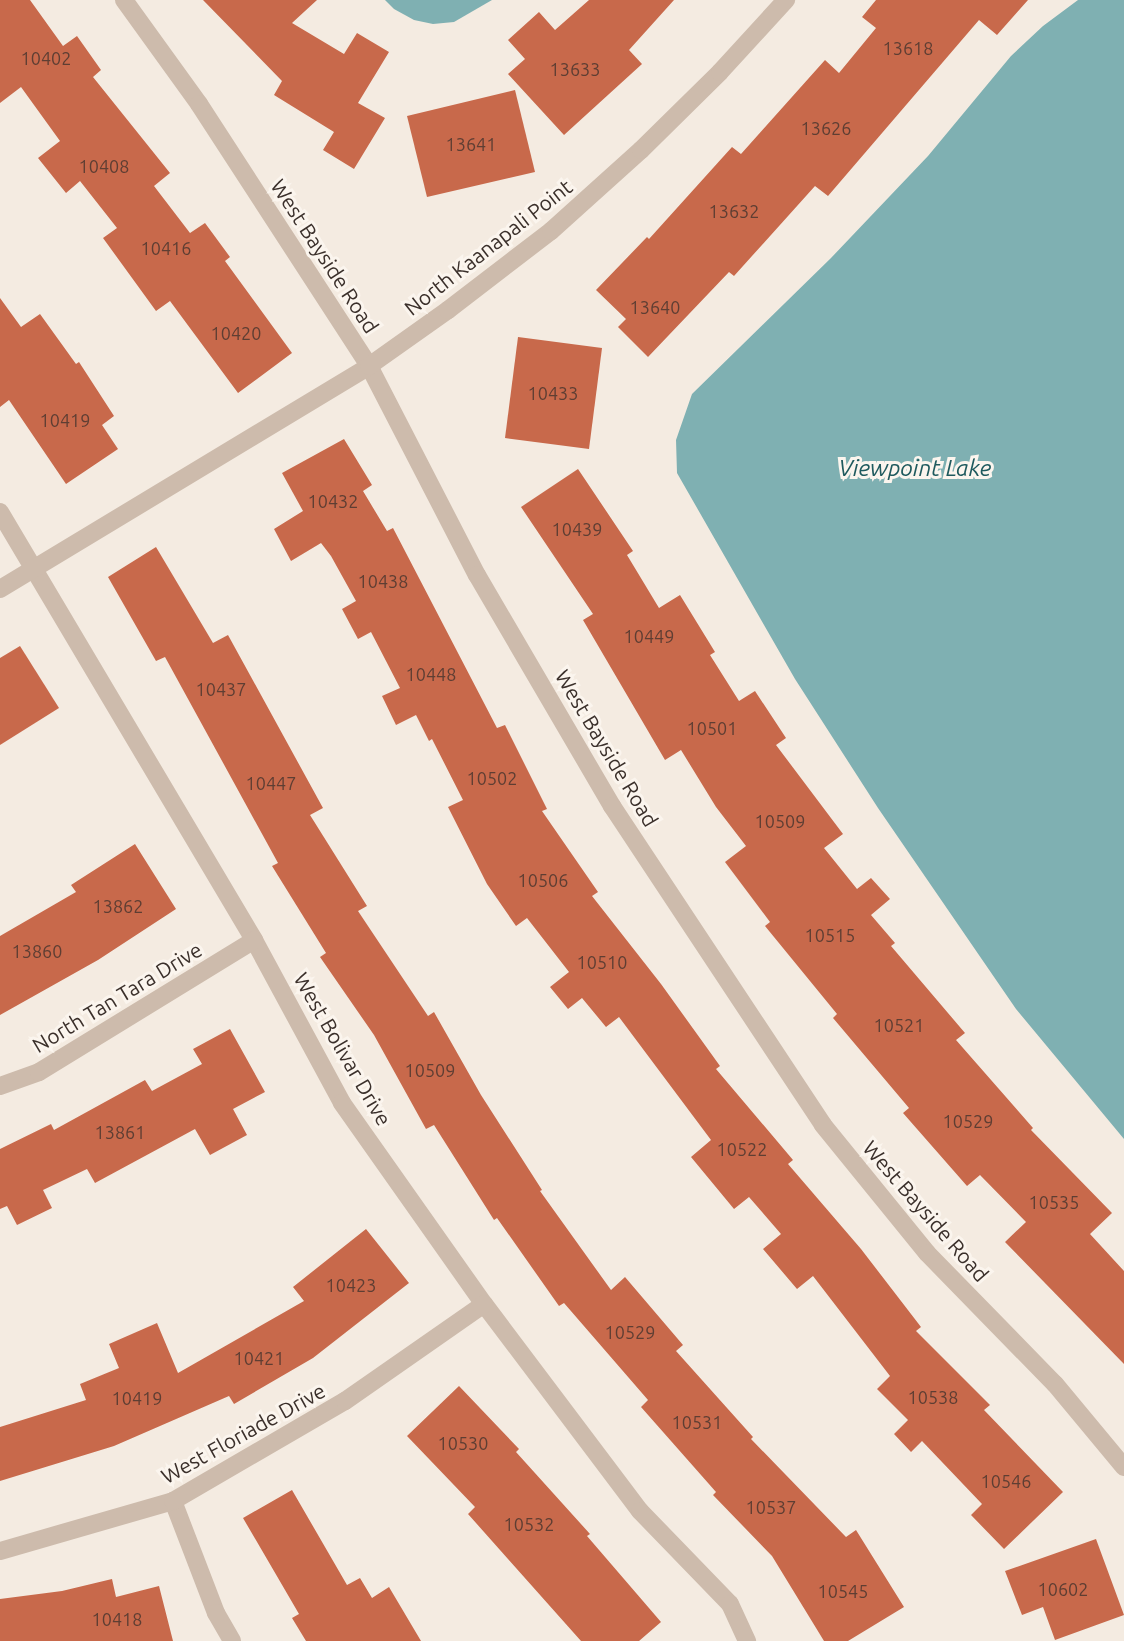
<!DOCTYPE html>
<html>
<head>
<meta charset="utf-8">
<style>
  body { margin:0 }
  #map { position:relative; width:1124px; height:1641px; overflow:hidden; background:#f4ebe1; font-family:Ubuntu,sans-serif }
  div>[style] { position:absolute }
  .water>* { inset:0; background:#7fb0b2 }
  .building>* { inset:0; background:#c8694b }
  .street>* { height:18px; margin:-9px; padding:0 9px; transform-origin:9px; border-radius:9px; background:#cdbbac }
  span { translate:-50% -50%; white-space:nowrap; text-align:center; line-height:1.15; -webkit-text-stroke:6px #fbf5ee; paint-order:stroke }
  .number-label { font-size:18px; color:#5e3e33 }
  .number-label span { -webkit-text-stroke-width:0 }
  .street-label { font-size:21px; color:#3b302b }
  .water-label { font-size:23px; color:#1f5a5e; font-style:italic }
</style>
</head>
<body>
<div id="map">
  <div class="water">
    <i style="clip-path:polygon(385px 0,492px 0,454px 22px,433px 24px,414px 20px,394px 9px)"></i>
    <i style="clip-path:polygon(1078px 0,1124px 0,1124px 1139px,1016px 1009px,878px 808px,795px 679px,677px 473px,676px 440px,692px 394px,831px 258px,928px 156px,1011px 56px,1043px 26px)"></i>
  </div>
  <div class="building">
    <i style="clip-path:polygon(0 0,30px 0,63px 46px,77px 36px,101px 70px,93px 77px,170px 173px,154px 186px,190px 233px,205px 223px,230px 257px,225px 261px,292px 353px,238px 393px,170px 301px,156px 311px,103px 238px,117px 228px,80px 181px,66px 193px,38px 158px,60px 141px,21px 87px,0 103px)"></i>
    <i style="clip-path:polygon(203px 0,317px 0,292px 23px,344px 54px,357px 33px,389px 52px,358px 103px,385px 118px,354px 169px,323px 150px,334px 132px,274px 95px,282px 81px)"></i>
    <i style="clip-path:polygon(589px 0,674px 0,629px 50px,642px 64px,564px 135px,508px 74px,525px 59px,508px 40px,539px 12px,555px 30px)"></i>
    <i style="clip-path:polygon(876px 0,1028px 0,997px 35px,979px 20px,828px 196px,815px 186px,734px 276px,729px 272px,648px 357px,618px 327px,626px 319px,596px 290px,647px 237px,649px 239px,732px 147px,741px 154px,825px 60px,839px 73px,876px 28px,862px 17px)"></i>
    <i style="clip-path:polygon(515px 90px,535px 172px,427px 197px,407px 116px)"></i>
    <i style="clip-path:polygon(0 298px,21px 327px,40px 314px,76px 364px,79px 362px,114px 416px,102px 425px,118px 449px,66px 484px,9px 400px,0 407px)"></i>
    <i style="clip-path:polygon(518px 337px,602px 348px,589px 449px,505px 438px)"></i>
    <i style="clip-path:polygon(344px 439px,372px 485px,363px 491px,387px 531px,393px 528px,497px 728px,505px 725px,547px 809px,542px 811px,598px 892px,592px 896px,661px 984px,720px 1066px,716px 1069px,793px 1160px,788px 1164px,861px 1249px,921px 1327px,916px 1331px,990px 1405px,984px 1410px,1063px 1492px,1004px 1549px,971px 1515px,982px 1504px,922px 1441px,911px 1452px,894px 1434px,908px 1420px,877px 1389px,890px 1376px,813px 1276px,797px 1289px,763px 1249px,781px 1234px,749px 1197px,734px 1209px,691px 1157px,711px 1140px,619px 1017px,606px 1027px,582px 998px,568px 1009px,550px 987px,569px 972px,527px 918px,516px 926px,487px 884px,448px 807px,463px 800px,432px 739px,429px 741px,416px 715px,396px 725px,382px 696px,400px 688px,371px 632px,358px 639px,342px 609px,356px 601px,331px 556px,321px 543px,291px 561px,274px 529px,303px 511px,282px 473px)"></i>
    <i style="clip-path:polygon(578px 469px,633px 551px,627px 555px,659px 608px,680px 595px,715px 652px,710px 655px,739px 701px,755px 691px,786px 738px,776px 745px,843px 834px,824px 848px,857px 889px,871px 878px,890px 899px,871px 915px,895px 943px,891px 946px,965px 1033px,956px 1040px,1033px 1128px,1031px 1130px,1112px 1213px,1090px 1234px,1124px 1271px,1124px 1364px,1005px 1242px,1026px 1222px,980px 1175px,967px 1186px,903px 1113px,909px 1108px,833px 1018px,837px 1014px,765px 926px,770px 922px,725px 862px,746px 846px,716px 807px,681px 750px,665px 760px,583px 620px,593px 614px,521px 507px)"></i>
    <i style="clip-path:polygon(156px 547px,213px 643px,228px 635px,323px 808px,310px 815px,367px 906px,358px 911px,428px 1016px,434px 1012px,481px 1095px,542px 1190px,540px 1191px,611px 1290px,625px 1277px,683px 1345px,676px 1351px,753px 1437px,751px 1439px,846px 1537px,856px 1530px,904px 1607px,848px 1641px,824px 1641px,772px 1556px,713px 1495px,716px 1492px,641px 1407px,648px 1400px,564px 1303px,559px 1306px,497px 1218px,494px 1220px,434px 1125px,426px 1129px,374px 1035px,320px 957px,326px 953px,272px 866px,278px 863px,165px 657px,156px 661px,108px 577px)"></i>
    <i style="clip-path:polygon(20px 646px,59px 708px,0 745px,0 658px)"></i>
    <i style="clip-path:polygon(135px 844px,176px 909px,98px 960px,0 1015px,0 936px,76px 892px,71px 885px)"></i>
    <i style="clip-path:polygon(230px 1029px,265px 1092px,233px 1109px,247px 1135px,210px 1155px,195px 1129px,95px 1183px,87px 1169px,43px 1190px,52px 1208px,17px 1225px,7px 1206px,0 1209px,0 1149px,51px 1124px,54px 1130px,145px 1080px,152px 1091px,202px 1064px,193px 1049px)"></i>
    <i style="clip-path:polygon(366px 1229px,409px 1283px,313px 1358px,234px 1404px,229px 1396px,114px 1446px,0 1481px,0 1427px,86px 1400px,80px 1384px,119px 1368px,109px 1344px,157px 1323px,178px 1373px,304px 1301px,293px 1287px)"></i>
    <i style="clip-path:polygon(459px 1386px,519px 1449px,516px 1452px,590px 1534px,587px 1536px,661px 1622px,639px 1641px,581px 1641px,468px 1514px,475px 1507px,407px 1436px)"></i>
    <i style="clip-path:polygon(292px 1490px,347px 1585px,360px 1578px,372px 1598px,389px 1587px,421px 1641px,306px 1641px,292px 1618px,299px 1614px,243px 1518px)"></i>
    <i style="clip-path:polygon(1096px 1539px,1124px 1615px,1055px 1640px,1043px 1607px,1022px 1615px,1005px 1571px)"></i>
    <i style="clip-path:polygon(112px 1579px,116px 1597px,159px 1586px,173px 1641px,0 1641px,0 1599px,62px 1591px)"></i>
  </div>
  <div class="street">
    <i style="left:124px;top:0;width:128px;rotate:54.2deg"></i>
    <i style="left:199px;top:104px;width:312px;rotate:57deg"></i>
    <i style="left:369px;top:366px;width:235px;rotate:62.7deg"></i>
    <i style="left:477px;top:575px;width:268px;rotate:59.7deg"></i>
    <i style="left:612px;top:806px;width:382px;rotate:56.5deg"></i>
    <i style="left:823px;top:1125px;width:165px;rotate:50.9deg"></i>
    <i style="left:927px;top:1253px;width:183px;rotate:45.7deg"></i>
    <i style="left:1055px;top:1384px;width:108px;rotate:50.3deg"></i>
    <i style="left:0;top:512px;width:498px;rotate:59.3deg"></i>
    <i style="left:254px;top:940px;width:185px;rotate:61.6deg"></i>
    <i style="left:342px;top:1103px;width:246px;rotate:54.8deg"></i>
    <i style="left:484px;top:1304px;width:259px;rotate:53deg"></i>
    <i style="left:640px;top:1511px;width:129px;rotate:45.9deg"></i>
    <i style="left:730px;top:1604px;width:41px;rotate:65.3deg"></i>
    <i style="left:0;top:589px;width:431px;rotate:-31.1deg"></i>
    <i style="left:369px;top:366px;width:97px;rotate:-35.3deg"></i>
    <i style="left:448px;top:310px;width:130px;rotate:-37.5deg"></i>
    <i style="left:551px;top:231px;width:121px;rotate:-42deg"></i>
    <i style="left:641px;top:150px;width:111px;rotate:-44.6deg"></i>
    <i style="left:720px;top:72px;width:98px;rotate:-47.5deg"></i>
    <i style="left:0;top:1086px;width:41px;rotate:-19.7deg"></i>
    <i style="left:39px;top:1072px;width:252px;rotate:-31.5deg"></i>
    <i style="left:173px;top:1501px;width:120px;rotate:69deg"></i>
    <i style="left:216px;top:1613px;width:32px;rotate:60deg"></i>
    <i style="left:0;top:1551px;width:180px;rotate:-16.1deg"></i>
    <i style="left:173px;top:1501px;width:199px;rotate:-30.2deg"></i>
    <i style="left:345px;top:1401px;width:169px;rotate:-34.9deg"></i>
  </div>
  <div class="number-label">
    <span style="left:908px;top:48px">13618</span>
    <span style="left:46px;top:58px">10402</span>
    <span style="left:575px;top:69px">13633</span>
    <span style="left:826px;top:128px">13626</span>
    <span style="left:471px;top:144px">13641</span>
    <span style="left:104px;top:166px">10408</span>
    <span style="left:734px;top:211px">13632</span>
    <span style="left:166px;top:248px">10416</span>
    <span style="left:655px;top:307px">13640</span>
    <span style="left:236px;top:333px">10420</span>
    <span style="left:553px;top:393px">10433</span>
    <span style="left:65px;top:420px">10419</span>
    <span style="left:333px;top:501px">10432</span>
    <span style="left:577px;top:529px">10439</span>
    <span style="left:383px;top:581px">10438</span>
    <span style="left:649px;top:636px">10449</span>
    <span style="left:431px;top:674px">10448</span>
    <span style="left:221px;top:689px">10437</span>
    <span style="left:712px;top:728px">10501</span>
    <span style="left:492px;top:778px">10502</span>
    <span style="left:271px;top:783px">10447</span>
    <span style="left:780px;top:821px">10509</span>
    <span style="left:543px;top:880px">10506</span>
    <span style="left:118px;top:906px">13862</span>
    <span style="left:830px;top:935px">10515</span>
    <span style="left:37px;top:951px">13860</span>
    <span style="left:602px;top:962px">10510</span>
    <span style="left:899px;top:1025px">10521</span>
    <span style="left:430px;top:1070px">10509</span>
    <span style="left:968px;top:1121px">10529</span>
    <span style="left:120px;top:1132px">13861</span>
    <span style="left:742px;top:1149px">10522</span>
    <span style="left:1054px;top:1202px">10535</span>
    <span style="left:351px;top:1285px">10423</span>
    <span style="left:630px;top:1332px">10529</span>
    <span style="left:259px;top:1358px">10421</span>
    <span style="left:933px;top:1397px">10538</span>
    <span style="left:137px;top:1398px">10419</span>
    <span style="left:697px;top:1422px">10531</span>
    <span style="left:463px;top:1443px">10530</span>
    <span style="left:1006px;top:1481px">10546</span>
    <span style="left:771px;top:1507px">10537</span>
    <span style="left:529px;top:1524px">10532</span>
    <span style="left:1063px;top:1589px">10602</span>
    <span style="left:843px;top:1591px">10545</span>
    <span style="left:117px;top:1619px">10418</span>
  </div>
  <div class="street-label">
    <span style="left:488px;top:247px;rotate:-38deg">North Kaanapali Point</span>
    <span style="left:325px;top:256px;rotate:57deg">West Bayside Road</span>
    <span style="left:607px;top:748px;rotate:59deg">West Bayside Road</span>
    <span style="left:117px;top:997px;rotate:-31deg">North Tan Tara Drive</span>
    <span style="left:343px;top:1049px;rotate:60deg">West Bolivar Drive</span>
    <span style="left:926px;top:1211px;rotate:49deg">West Bayside Road</span>
    <span style="left:243px;top:1433px;rotate:-29deg">West Floriade Drive</span>
  </div>
  <div class="water-label">
    <span style="left:915px;top:468px">Viewpoint Lake</span>
  </div>
</div>
</body>
</html>
